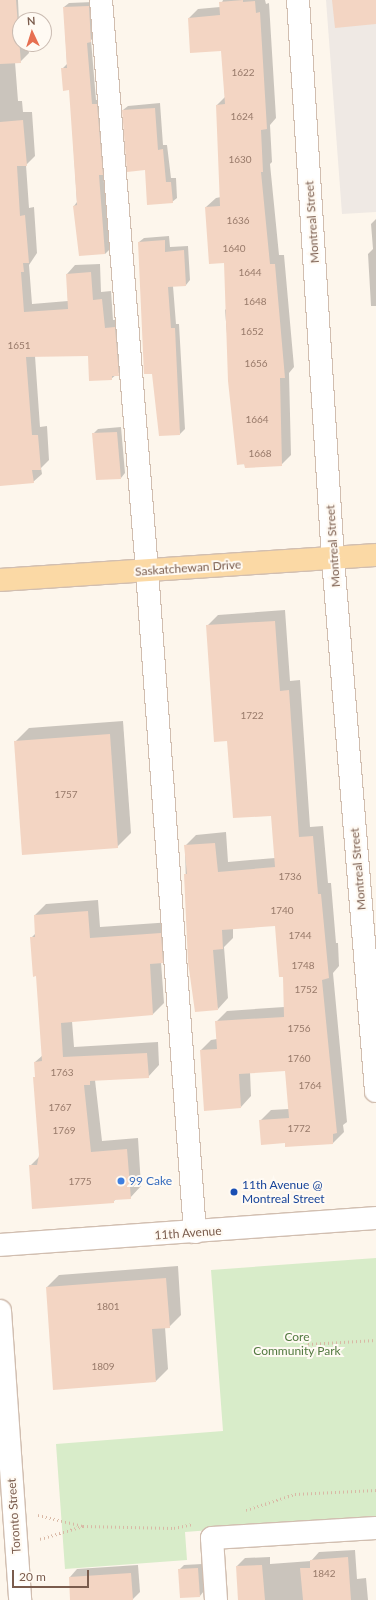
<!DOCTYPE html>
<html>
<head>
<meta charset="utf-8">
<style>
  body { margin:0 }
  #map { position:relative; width:376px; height:1600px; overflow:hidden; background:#fdf6ec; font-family:Lato,sans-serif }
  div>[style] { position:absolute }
  .industrial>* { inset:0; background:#efe9e4 }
  .green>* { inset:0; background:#d8ecc9 }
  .shadow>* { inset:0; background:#0003 }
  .building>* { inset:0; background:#f3d5c3 }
  .path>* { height:2.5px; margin-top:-1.25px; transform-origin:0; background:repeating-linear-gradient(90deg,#d9b8a5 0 1px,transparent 0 4px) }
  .roads { filter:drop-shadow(1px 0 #d1beb0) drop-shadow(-1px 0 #d1beb0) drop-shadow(0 1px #d1beb0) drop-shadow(0 -1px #d1beb0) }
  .minor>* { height:22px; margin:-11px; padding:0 11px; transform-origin:11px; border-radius:11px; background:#fff }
  .major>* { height:22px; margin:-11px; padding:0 11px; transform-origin:11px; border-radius:11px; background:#fbd9a5 }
  .dots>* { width:11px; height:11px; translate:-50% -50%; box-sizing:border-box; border:2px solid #fffaf3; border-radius:50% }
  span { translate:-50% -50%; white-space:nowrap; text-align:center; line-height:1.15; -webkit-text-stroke:4px #fffaf3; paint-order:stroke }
  .number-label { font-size:10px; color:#987a6a }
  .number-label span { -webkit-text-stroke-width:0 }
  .street-label { font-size:12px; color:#7a5c4d }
  .shop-label { font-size:12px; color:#366cbe }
  .left { translate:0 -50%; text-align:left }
  .transit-label { font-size:12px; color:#164399 }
  .park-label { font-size:12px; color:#537a41 }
  .north { position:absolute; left:12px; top:12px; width:40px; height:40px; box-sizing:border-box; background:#fffaf3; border:1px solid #cabbb1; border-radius:50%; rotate:356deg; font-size:11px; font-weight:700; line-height:16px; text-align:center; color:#7a5c4d }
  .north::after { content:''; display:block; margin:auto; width:14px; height:18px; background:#e76f51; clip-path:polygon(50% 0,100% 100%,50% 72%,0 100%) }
  .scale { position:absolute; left:12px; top:1570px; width:77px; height:18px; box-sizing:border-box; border:2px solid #7a5c4d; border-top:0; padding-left:5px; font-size:12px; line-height:14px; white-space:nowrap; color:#7a5c4d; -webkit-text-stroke:3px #fffaf3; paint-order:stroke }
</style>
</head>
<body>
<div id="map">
  <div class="industrial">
    <i style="clip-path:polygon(326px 0,376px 0,376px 212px,342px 214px)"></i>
  </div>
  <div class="green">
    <i style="clip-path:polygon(376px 1258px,376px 1517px,185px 1532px,187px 1560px,65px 1569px,56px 1444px,223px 1431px,211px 1270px)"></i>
  </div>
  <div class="shadow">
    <i style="clip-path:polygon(0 0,18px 0,20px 44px,28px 44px,29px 53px,20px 62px,15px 62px,18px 101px,22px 101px,23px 112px,32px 112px,35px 156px,26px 165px,29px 208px,34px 207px,37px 253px,29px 265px,32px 304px,68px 301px,67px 274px,75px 265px,100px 264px,101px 292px,111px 291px,113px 320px,123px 319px,127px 366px,111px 379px,89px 355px,35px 356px,40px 427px,47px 426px,49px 460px,41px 468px,42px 474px,33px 482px,0 485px)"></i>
    <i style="clip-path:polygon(223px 0,265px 0,266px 4px,269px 3px,276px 118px,270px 125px,272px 162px,270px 164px,279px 255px,284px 255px,294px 367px,289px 373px,291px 455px,281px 465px,238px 464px,225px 310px,228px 307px,225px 261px,206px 207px,216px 198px,221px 197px,217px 105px,225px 97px,222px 50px,189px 18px,198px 9px,220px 7px)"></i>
    <i style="clip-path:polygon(93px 2px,95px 37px,91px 40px,96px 100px,101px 100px,107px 169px,103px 172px,110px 249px,105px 254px,74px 206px,77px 202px,70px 89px,62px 69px,67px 64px,64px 7px,69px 3px)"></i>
    <i style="clip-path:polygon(160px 103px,163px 145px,167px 145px,171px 178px,176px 178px,177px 198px,172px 202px,146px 169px,123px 110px,128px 106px)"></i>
    <i style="clip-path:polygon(376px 219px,376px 306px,371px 306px,368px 254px,373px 249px,371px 224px)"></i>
    <i style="clip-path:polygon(169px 236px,170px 247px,188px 246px,190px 280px,186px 285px,173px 286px,176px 324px,179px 324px,185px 429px,180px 434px,139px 242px,144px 238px)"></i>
    <i style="clip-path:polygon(121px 427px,125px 473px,121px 478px,93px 434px,98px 429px)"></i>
    <i style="clip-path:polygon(285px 610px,290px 681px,300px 680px,310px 827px,323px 826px,328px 883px,331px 883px,336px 943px,338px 943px,339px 966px,333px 973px,347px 1122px,343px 1125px,344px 1132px,333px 1143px,286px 1142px,260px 1121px,271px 1110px,289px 1109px,286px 1070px,250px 1072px,251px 1096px,241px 1107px,201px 1050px,211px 1040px,217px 1039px,216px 1022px,227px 1011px,284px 1007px,284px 976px,276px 925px,233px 928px,233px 938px,224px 947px,228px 998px,218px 1009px,187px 931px,185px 846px,196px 835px,226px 832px,228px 862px,275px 858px,272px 814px,228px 740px,207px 626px,218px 615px)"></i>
    <i style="clip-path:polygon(123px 721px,131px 833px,117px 847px,15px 742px,29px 728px)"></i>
    <i style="clip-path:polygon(98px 900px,100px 927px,172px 922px,174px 951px,161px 962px,164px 1003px,153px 1014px,72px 1021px,74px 1047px,158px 1042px,159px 1065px,148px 1077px,95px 1080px,102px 1141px,138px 1138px,141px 1186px,130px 1198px,117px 1198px,113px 1202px,30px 1166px,40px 1156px,35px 1062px,43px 1055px,37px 975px,31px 938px,36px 933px,35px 915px,46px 904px)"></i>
    <i style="clip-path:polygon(178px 1266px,181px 1315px,169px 1327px,165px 1327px,168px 1369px,156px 1381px,47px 1287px,59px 1275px)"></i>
    <i style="clip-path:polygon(355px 1550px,357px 1579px,366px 1578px,368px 1600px,239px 1600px,237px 1566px,245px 1558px,270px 1557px,270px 1564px,311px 1561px,319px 1552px)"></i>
    <i style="clip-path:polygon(202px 1564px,204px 1591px,200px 1596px,179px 1570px,184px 1565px)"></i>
    <i style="clip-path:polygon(138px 1565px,140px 1592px,132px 1600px,72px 1600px,70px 1577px,77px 1569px)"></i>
  </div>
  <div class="building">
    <i style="clip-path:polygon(0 0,16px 0,21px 63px,0 64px)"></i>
    <i style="clip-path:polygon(243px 0,243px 2px,255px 1px,256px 13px,260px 12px,267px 129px,261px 130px,263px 172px,261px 172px,270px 264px,275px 264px,285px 378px,280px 378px,282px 466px,245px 468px,244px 464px,237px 465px,228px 381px,224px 263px,209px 264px,205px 207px,220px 206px,216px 105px,225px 104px,221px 51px,190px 53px,188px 18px,220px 15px,219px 2px)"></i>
    <i style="clip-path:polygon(332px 0,376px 0,376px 24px,335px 28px)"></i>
    <i style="clip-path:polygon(89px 6px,91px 42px,87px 43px,92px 104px,97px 104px,103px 175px,99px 175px,105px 254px,79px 256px,73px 206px,77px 205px,69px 90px,63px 91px,61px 68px,67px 68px,63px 7px)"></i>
    <i style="clip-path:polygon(155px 108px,158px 150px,163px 149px,166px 182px,171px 182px,173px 203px,147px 205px,145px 170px,127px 172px,122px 110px)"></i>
    <i style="clip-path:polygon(23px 120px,27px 166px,17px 166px,20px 216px,25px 215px,29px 263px,23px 263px,24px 272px,21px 272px,24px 312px,68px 309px,66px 274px,91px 272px,93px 300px,102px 299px,105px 328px,115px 327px,119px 376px,112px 376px,112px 380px,89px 381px,88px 356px,26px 357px,32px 435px,38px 435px,41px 470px,32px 470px,34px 483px,0 486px,0 122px)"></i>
    <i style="clip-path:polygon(165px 240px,165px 252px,184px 250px,186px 286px,168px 287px,171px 328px,175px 328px,180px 435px,159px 436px,152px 374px,144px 374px,138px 242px)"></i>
    <i style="clip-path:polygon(117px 432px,121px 479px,96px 480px,92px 433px)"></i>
    <i style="clip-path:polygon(275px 621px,280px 691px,289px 690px,299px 837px,313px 836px,318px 894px,321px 894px,329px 978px,322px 980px,337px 1133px,333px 1134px,333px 1144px,285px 1147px,285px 1143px,261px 1145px,259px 1120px,289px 1118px,285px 1071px,239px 1074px,241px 1108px,204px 1111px,200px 1050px,217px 1049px,215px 1021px,284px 1017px,283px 977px,279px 977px,275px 926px,222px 930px,223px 949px,213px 950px,218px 1010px,195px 1012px,188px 962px,184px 874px,187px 874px,184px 845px,215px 843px,218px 872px,275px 867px,271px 816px,233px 818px,227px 741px,214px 742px,206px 625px)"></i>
    <i style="clip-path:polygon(110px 734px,118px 848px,22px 855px,14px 741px)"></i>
    <i style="clip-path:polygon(88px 911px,90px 938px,161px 933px,163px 963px,150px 964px,153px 1015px,61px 1023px,63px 1057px,147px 1053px,149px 1078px,90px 1081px,90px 1085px,84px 1085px,91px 1152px,127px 1149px,131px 1199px,114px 1200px,114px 1203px,32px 1209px,29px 1165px,37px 1165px,39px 1155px,33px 1077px,35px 1077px,34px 1062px,42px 1061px,36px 976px,33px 977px,30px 937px,35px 937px,34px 915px)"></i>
    <i style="clip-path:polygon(166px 1278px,170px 1328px,152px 1329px,156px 1382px,53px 1390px,46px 1287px)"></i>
    <i style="clip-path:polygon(348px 1557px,351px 1600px,303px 1600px,300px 1568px,310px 1568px,310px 1560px)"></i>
    <i style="clip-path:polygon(262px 1565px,265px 1600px,238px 1600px,236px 1566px)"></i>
    <i style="clip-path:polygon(198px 1568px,200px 1597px,180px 1598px,178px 1569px)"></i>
    <i style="clip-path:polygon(131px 1573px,133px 1600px,70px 1600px,69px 1577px)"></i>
  </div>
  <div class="path">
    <i style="left:272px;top:1350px;width:34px;rotate:-3deg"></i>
    <i style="left:306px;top:1348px;width:4px;rotate:-63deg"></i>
    <i style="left:308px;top:1344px;width:68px;rotate:-3.4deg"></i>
    <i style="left:246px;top:1510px;width:52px;rotate:-18.1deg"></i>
    <i style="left:295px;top:1494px;width:81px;rotate:-2.8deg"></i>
    <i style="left:38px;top:1515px;width:46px;rotate:13.7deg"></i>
    <i style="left:83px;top:1526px;width:91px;rotate:1.3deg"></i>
    <i style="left:174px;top:1528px;width:19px;rotate:-12deg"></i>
    <i style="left:40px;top:1539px;width:45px;rotate:-16.8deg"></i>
  </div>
  <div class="roads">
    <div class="minor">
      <i style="left:101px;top:0;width:573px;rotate:85.39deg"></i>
      <i style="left:147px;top:571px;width:663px;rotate:85.85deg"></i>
      <i style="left:298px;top:0;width:560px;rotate:86.42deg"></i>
      <i style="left:333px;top:559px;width:534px;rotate:85.38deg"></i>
      <i style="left:0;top:1245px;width:377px;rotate:-4.1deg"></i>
      <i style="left:0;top:1311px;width:290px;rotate:86deg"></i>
      <i style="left:216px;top:1600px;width:62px;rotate:-93.7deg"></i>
      <i style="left:212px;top:1538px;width:164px;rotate:-3.5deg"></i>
    </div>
    <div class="major">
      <i style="left:0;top:580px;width:377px;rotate:-3.8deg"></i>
    </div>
  </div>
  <div class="dots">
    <i style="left:121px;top:1181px;background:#3f7fe0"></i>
    <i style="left:234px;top:1192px;background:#1a4fb4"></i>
  </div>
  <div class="number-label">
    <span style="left:243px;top:73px">1622</span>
    <span style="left:242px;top:117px">1624</span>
    <span style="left:240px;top:160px">1630</span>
    <span style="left:238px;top:221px">1636</span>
    <span style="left:234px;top:249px">1640</span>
    <span style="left:250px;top:273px">1644</span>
    <span style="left:255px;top:302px">1648</span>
    <span style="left:252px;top:332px">1652</span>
    <span style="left:19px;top:346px">1651</span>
    <span style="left:256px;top:364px">1656</span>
    <span style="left:257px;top:420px">1664</span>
    <span style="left:260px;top:454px">1668</span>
    <span style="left:252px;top:716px">1722</span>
    <span style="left:66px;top:795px">1757</span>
    <span style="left:290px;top:877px">1736</span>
    <span style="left:282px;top:911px">1740</span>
    <span style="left:300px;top:936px">1744</span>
    <span style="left:303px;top:966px">1748</span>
    <span style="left:306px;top:990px">1752</span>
    <span style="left:299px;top:1029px">1756</span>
    <span style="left:299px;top:1059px">1760</span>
    <span style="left:62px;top:1073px">1763</span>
    <span style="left:310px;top:1086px">1764</span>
    <span style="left:60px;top:1108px">1767</span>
    <span style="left:299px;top:1129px">1772</span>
    <span style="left:64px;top:1131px">1769</span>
    <span style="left:80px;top:1182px">1775</span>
    <span style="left:108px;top:1307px">1801</span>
    <span style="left:103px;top:1367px">1809</span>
    <span style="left:324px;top:1574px">1842</span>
  </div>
  <div class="street-label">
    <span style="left:312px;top:222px;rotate:-94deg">Montreal Street</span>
    <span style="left:333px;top:546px;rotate:-94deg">Montreal Street</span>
    <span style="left:188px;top:568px;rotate:-4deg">Saskatchewan Drive</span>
    <span style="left:358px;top:869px;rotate:-95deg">Montreal Street</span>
    <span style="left:188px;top:1233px;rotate:-4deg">11th Avenue</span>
    <span style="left:14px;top:1516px;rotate:-94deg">Toronto Street</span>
  </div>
  <div class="shop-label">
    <span class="left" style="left:129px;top:1181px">99 Cake</span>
  </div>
  <div class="transit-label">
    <span class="left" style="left:242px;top:1192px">11th Avenue @<br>Montreal Street</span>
  </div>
  <div class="park-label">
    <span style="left:297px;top:1344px">Core<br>Community Park</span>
  </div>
  <div class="north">N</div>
  <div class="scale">20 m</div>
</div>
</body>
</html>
